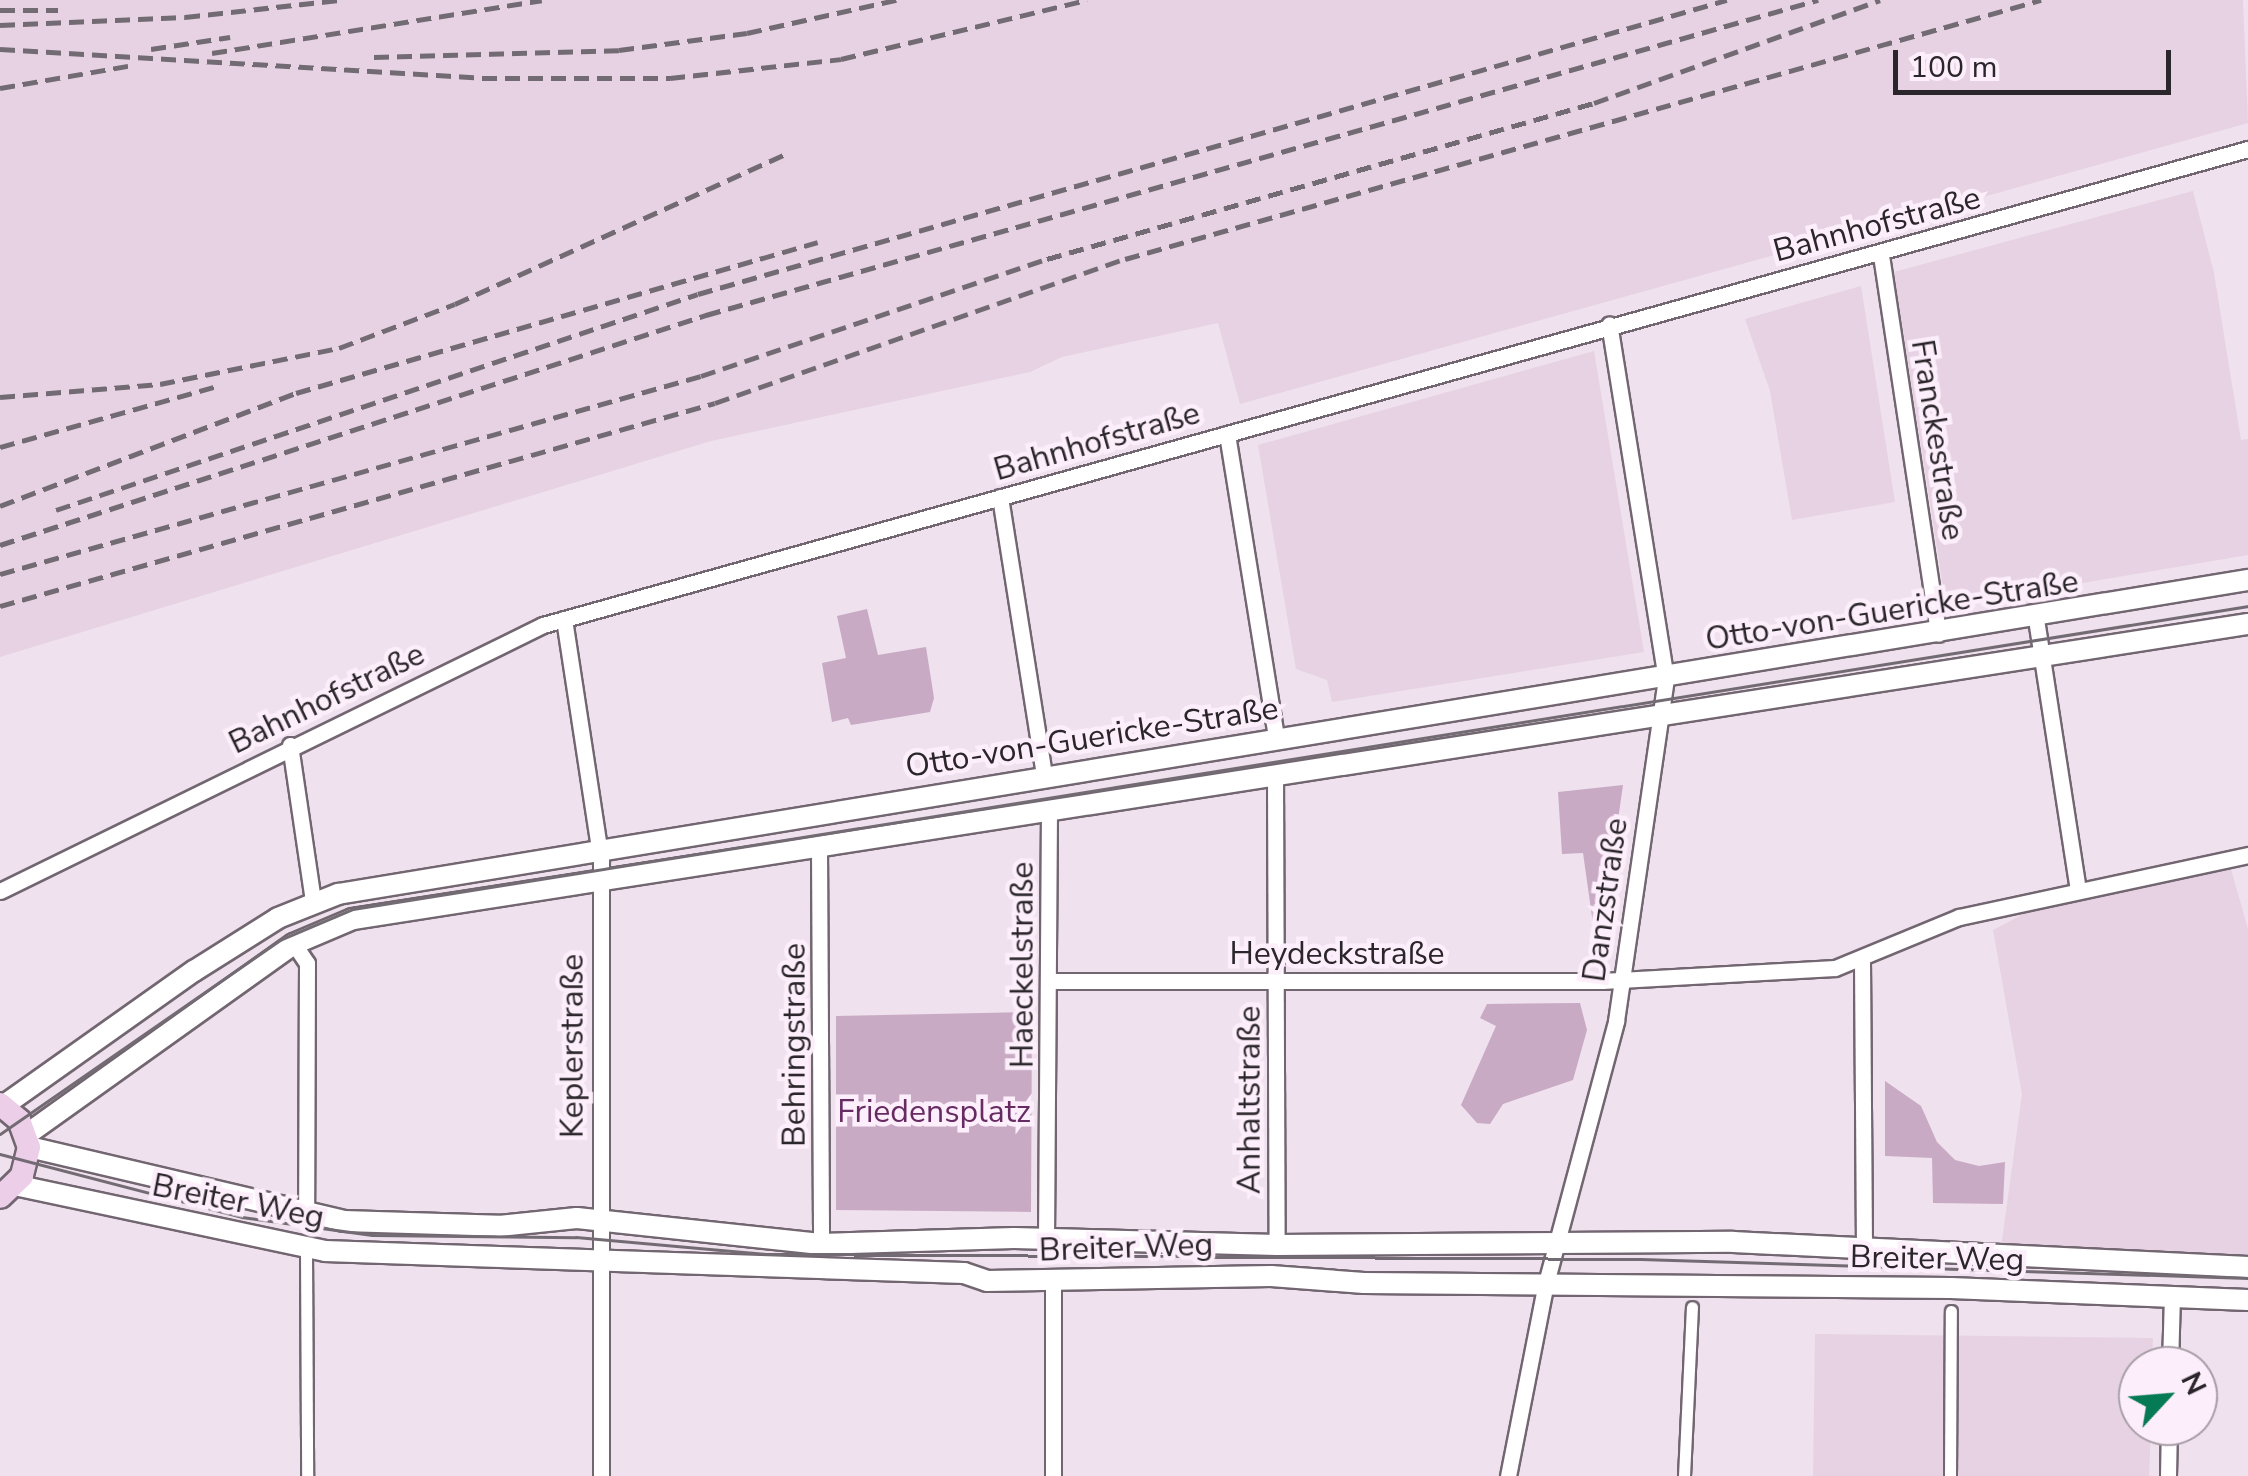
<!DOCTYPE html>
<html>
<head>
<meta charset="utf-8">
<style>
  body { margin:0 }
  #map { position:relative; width:2248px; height:1476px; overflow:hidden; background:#efe1ed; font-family:"Nunito Sans",sans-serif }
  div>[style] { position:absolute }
  .built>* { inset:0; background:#e6d2e3 }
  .green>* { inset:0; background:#c8aac4 }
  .roads { filter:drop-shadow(2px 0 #726671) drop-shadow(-2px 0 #726671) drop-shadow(0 2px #726671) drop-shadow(0 -2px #726671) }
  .pedestrian>* { height:11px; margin:-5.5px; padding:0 5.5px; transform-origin:5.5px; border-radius:5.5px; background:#fff }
  .minor>* { height:15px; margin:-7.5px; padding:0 7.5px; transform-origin:7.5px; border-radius:7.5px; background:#fff }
  .tertiary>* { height:20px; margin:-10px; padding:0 10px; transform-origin:10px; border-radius:10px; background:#fff }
  .secondary>* { height:22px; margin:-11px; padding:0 11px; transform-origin:11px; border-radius:11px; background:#eccee9 }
  .tram>* { height:2.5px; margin:-1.25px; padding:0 1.25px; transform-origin:1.25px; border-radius:1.25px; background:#736b73 }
  .rail>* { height:5px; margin-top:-2.5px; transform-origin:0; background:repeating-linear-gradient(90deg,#736b73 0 15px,transparent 0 23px) }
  span { translate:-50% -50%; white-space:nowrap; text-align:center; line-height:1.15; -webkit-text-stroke:9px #fceefa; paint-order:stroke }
  .street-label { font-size:32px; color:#2b262b }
  .park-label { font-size:32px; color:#662b62 }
  .north { position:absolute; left:2118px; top:1346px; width:100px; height:100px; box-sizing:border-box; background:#fceefa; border:2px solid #a89ea7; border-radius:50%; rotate:64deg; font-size:28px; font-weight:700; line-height:40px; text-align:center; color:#2b262b }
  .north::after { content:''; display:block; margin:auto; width:35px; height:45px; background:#067955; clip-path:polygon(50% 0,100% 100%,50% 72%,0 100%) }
  .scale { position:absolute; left:1893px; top:50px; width:278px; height:45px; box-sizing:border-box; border:5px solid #2b262b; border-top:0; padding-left:12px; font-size:30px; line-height:35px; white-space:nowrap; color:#2b262b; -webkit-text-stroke:8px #fceefa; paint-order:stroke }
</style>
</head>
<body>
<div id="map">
  <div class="built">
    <i style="clip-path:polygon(0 0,2243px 0,2248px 123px,1240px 404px,1218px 323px,1062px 357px,1030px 372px,711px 441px,0 657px)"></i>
    <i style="clip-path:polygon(2193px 191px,2214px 273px,2241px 440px,2248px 439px,2248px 555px,1946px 606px,1894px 272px)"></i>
    <i style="clip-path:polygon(1861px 286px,1895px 502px,1792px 520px,1770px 391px,1745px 319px)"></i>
    <i style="clip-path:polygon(1594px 351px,1644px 652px,1332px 702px,1327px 680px,1296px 669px,1258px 445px)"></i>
    <i style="clip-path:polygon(2231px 869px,2248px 929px,2248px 1255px,2001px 1248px,2022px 1094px,1993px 930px,2035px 908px)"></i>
    <i style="clip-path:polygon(1815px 1334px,2153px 1338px,2152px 1366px,2138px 1366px,2138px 1426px,2151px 1426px,2149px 1476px,1813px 1476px)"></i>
  </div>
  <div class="green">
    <i style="clip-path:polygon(867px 609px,878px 655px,926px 647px,934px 698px,930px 712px,851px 725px,848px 718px,832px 722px,822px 663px,846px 658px,837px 616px)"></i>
    <i style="clip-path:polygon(1623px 785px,1598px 959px,1583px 853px,1562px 854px,1558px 792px)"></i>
    <i style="clip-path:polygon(1580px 1003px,1587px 1030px,1573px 1080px,1503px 1104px,1490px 1124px,1477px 1123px,1461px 1105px,1496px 1026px,1480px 1018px,1487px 1004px)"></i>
    <i style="clip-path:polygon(1032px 1012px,1031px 1212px,836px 1210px,836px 1016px)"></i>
    <i style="clip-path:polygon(1885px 1081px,1921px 1106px,1937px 1142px,1955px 1160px,1979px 1166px,2005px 1162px,2003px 1204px,1933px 1203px,1932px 1158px,1885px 1156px)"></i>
  </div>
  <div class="roads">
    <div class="pedestrian">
      <i style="left:306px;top:1250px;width:226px;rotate:89.7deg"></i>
      <i style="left:1684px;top:1476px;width:169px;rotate:-87.3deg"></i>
      <i style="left:1950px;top:1476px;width:165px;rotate:-89.7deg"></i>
    </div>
    <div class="minor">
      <i style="left:1881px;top:255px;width:383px;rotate:81.4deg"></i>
      <i style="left:1227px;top:434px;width:308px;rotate:80.8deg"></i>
      <i style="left:1000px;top:497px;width:281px;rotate:81deg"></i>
      <i style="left:564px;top:619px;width:244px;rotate:81.3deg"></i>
      <i style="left:601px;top:860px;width:616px;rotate:90deg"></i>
      <i style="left:2036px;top:619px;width:274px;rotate:81.2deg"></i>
      <i style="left:290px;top:745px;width:158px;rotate:81.6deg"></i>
      <i style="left:1275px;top:776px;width:469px;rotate:89.8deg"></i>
      <i style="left:819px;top:846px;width:398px;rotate:89.7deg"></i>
      <i style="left:0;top:891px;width:605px;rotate:-26.1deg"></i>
      <i style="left:543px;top:625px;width:1770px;rotate:-15.6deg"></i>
      <i style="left:294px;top:944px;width:23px;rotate:56deg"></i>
      <i style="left:307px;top:963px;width:252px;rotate:90.2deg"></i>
      <i style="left:1862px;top:961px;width:292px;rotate:89.6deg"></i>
      <i style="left:1051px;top:981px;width:551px"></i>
      <i style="left:1602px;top:981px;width:233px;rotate:-3.2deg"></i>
      <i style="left:1835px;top:968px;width:134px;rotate:-22.4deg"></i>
      <i style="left:1959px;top:917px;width:296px;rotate:-12.1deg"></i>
      <i style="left:1046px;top:1240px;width:430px;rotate:-89.6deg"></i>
      <i style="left:1053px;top:1279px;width:197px;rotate:90deg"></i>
      <i style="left:2170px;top:1366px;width:71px;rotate:-88.4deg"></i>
      <i style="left:1508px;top:1476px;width:197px;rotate:-78.9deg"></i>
      <i style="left:1546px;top:1283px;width:271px;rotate:-75deg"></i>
      <i style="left:1616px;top:1021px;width:346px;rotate:-81.7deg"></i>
      <i style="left:1666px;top:679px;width:359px;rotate:-99.1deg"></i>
      <i style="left:2168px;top:1476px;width:50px;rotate:-88.9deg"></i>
    </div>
    <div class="tertiary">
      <i style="left:3px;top:1106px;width:234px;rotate:-35.3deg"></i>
      <i style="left:194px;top:971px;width:99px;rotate:-32.2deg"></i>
      <i style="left:278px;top:918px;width:65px;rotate:-21.8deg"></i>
      <i style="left:338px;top:894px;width:1936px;rotate:-9.34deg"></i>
      <i style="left:26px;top:1135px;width:329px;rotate:-35.5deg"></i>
      <i style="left:294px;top:944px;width:64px;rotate:-23deg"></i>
      <i style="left:353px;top:919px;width:1918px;rotate:-8.85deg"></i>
      <i style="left:29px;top:1147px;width:324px;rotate:13.2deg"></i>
      <i style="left:344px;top:1221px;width:155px;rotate:1.8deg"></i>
      <i style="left:499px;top:1226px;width:78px;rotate:-5.9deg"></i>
      <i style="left:577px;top:1218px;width:245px;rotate:6.1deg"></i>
      <i style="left:821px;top:1244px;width:193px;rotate:-1.8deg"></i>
      <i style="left:1014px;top:1238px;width:263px;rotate:1.5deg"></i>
      <i style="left:1277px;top:1245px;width:456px;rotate:-0.4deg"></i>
      <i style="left:1733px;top:1242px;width:516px;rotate:2.78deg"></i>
      <i style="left:15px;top:1185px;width:317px;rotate:12deg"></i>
      <i style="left:325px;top:1251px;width:639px;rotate:1.97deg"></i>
      <i style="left:964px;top:1273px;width:24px;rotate:19deg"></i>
      <i style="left:987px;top:1281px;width:284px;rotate:-1deg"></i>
      <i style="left:1271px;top:1276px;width:93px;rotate:4.3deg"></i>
      <i style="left:1364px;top:1283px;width:587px;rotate:0.49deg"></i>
      <i style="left:1951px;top:1288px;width:297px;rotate:2.3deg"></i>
    </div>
    <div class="secondary">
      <i style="left:0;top:1104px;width:25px;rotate:40deg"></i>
      <i style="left:19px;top:1120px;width:29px;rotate:70deg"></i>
      <i style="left:29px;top:1147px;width:30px;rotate:104deg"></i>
      <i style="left:22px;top:1176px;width:30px;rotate:136deg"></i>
    </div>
  </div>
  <div class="tram">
    <i style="left:0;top:1134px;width:341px;rotate:-34.7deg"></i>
    <i style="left:280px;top:940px;width:79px;rotate:-23deg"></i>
    <i style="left:353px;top:909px;width:1919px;rotate:-9.08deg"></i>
    <i style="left:0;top:1154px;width:250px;rotate:14.6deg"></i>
    <i style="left:242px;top:1217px;width:131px;rotate:7.9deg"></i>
    <i style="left:372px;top:1235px;width:204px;rotate:0.6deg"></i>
    <i style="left:576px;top:1237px;width:190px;rotate:5.1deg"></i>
    <i style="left:765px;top:1254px;width:876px;rotate:0.33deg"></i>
    <i style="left:1641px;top:1259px;width:607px;rotate:1.79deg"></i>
  </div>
  <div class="rail">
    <i style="left:0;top:10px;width:58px"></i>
    <i style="left:0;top:25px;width:185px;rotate:-2.5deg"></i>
    <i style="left:185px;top:17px;width:155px;rotate:-6.3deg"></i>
    <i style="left:0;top:49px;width:483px;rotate:3.4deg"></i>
    <i style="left:482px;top:78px;width:188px"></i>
    <i style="left:670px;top:78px;width:172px;rotate:-6.3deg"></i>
    <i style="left:841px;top:59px;width:253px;rotate:-13.5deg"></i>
    <i style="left:151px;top:49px;width:80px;rotate:-8.6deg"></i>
    <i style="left:212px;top:53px;width:334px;rotate:-9.1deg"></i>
    <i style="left:374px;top:57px;width:245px;rotate:-1.6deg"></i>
    <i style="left:619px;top:50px;width:129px;rotate:-7.6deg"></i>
    <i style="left:747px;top:33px;width:153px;rotate:-12.5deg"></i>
    <i style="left:0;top:88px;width:130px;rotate:-9.8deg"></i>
    <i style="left:0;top:397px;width:161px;rotate:-4.6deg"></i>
    <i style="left:160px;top:384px;width:183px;rotate:-11.4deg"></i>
    <i style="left:339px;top:348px;width:124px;rotate:-20.8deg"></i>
    <i style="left:455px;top:304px;width:363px;rotate:-24.4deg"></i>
    <i style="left:0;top:447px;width:229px;rotate:-15.7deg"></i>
    <i style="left:0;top:506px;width:317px;rotate:-20.9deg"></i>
    <i style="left:296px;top:393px;width:543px;rotate:-16.13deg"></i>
    <i style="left:56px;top:510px;width:677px;rotate:-18.6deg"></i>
    <i style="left:698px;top:294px;width:1070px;rotate:-15.95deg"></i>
    <i style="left:0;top:545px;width:743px;rotate:-18.04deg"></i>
    <i style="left:706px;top:315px;width:1156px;rotate:-15.82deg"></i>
    <i style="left:0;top:574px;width:728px;rotate:-15.77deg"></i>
    <i style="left:701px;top:376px;width:365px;rotate:-18.7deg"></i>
    <i style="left:1047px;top:259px;width:569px;rotate:-15.92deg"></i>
    <i style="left:1594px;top:103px;width:304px;rotate:-19.8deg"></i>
    <i style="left:0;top:606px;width:743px;rotate:-15.85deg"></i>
    <i style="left:715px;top:403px;width:435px;rotate:-19.4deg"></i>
    <i style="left:1125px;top:259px;width:952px;rotate:-15.79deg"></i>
  </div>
  <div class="street-label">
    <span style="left:1877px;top:225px;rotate:-15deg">Bahnhofstraße</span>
    <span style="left:1937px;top:440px;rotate:81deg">Franckestraße</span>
    <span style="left:1097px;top:442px;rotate:-16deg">Bahnhofstraße</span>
    <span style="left:1892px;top:611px;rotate:-9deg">Otto-von-Guericke-Straße</span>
    <span style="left:327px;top:699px;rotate:-26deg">Bahnhofstraße</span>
    <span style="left:1092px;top:738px;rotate:-9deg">Otto-von-Guericke-Straße</span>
    <span style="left:1606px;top:900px;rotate:-82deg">Danzstraße</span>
    <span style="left:1337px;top:954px">Heydeckstraße</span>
    <span style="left:1023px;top:965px;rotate:-90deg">Haeckelstraße</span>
    <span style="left:795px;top:1045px;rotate:-90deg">Behringstraße</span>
    <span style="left:573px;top:1046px;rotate:-90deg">Keplerstraße</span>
    <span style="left:1250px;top:1100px;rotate:-90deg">Anhaltstraße</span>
    <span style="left:238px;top:1202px;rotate:11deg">Breiter Weg</span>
    <span style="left:1126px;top:1248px;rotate:-2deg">Breiter Weg</span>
    <span style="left:1937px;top:1259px;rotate:1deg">Breiter Weg</span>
  </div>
  <div class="park-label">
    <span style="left:934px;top:1112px">Friedensplatz</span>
  </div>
  <div class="north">N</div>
  <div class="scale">100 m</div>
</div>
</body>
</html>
